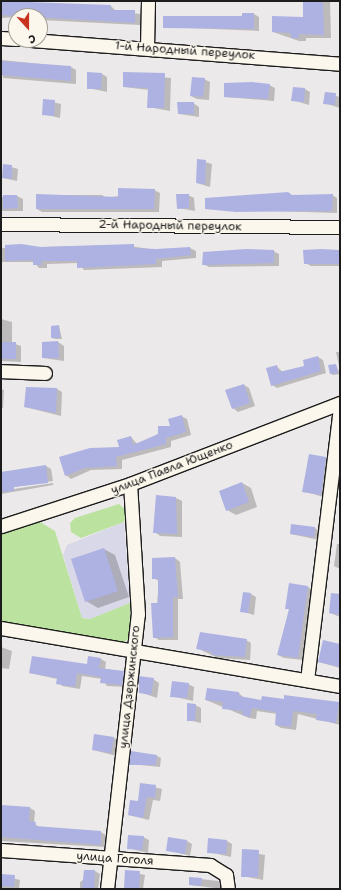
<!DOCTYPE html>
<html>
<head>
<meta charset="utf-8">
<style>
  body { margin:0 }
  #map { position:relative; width:341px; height:890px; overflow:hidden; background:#ece9ea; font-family:"Shantell Sans",sans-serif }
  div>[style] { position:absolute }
  .built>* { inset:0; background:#d9d8e8 }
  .green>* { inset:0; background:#bbe39f }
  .shadow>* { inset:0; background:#0003 }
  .building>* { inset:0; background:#aeb2e3 }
  .roads { filter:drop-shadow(1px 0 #1c1c1c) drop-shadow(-1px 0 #1c1c1c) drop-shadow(0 1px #1c1c1c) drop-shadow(0 -1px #1c1c1c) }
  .minor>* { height:13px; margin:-6.5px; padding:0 6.5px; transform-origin:6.5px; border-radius:6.5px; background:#fbf7ec }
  span { translate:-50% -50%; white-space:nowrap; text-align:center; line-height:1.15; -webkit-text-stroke:3px #fbf7ec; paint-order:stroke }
  .street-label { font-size:12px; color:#1c1c1c }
  .frame { position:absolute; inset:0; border:2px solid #1c1c1c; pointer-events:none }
  .north { position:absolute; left:8px; top:8px; width:40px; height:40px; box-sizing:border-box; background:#fbf7ec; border:1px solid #a29f99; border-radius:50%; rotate:159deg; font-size:11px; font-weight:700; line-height:16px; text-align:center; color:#1c1c1c }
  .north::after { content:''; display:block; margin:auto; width:14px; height:18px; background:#c8321e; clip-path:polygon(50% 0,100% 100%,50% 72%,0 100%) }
</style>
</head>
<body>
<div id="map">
  <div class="built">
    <i style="clip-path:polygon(124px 522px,130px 603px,90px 619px,82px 618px,63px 555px,67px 545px)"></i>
  </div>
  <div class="green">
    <i style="clip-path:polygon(119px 504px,127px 511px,124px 522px,81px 538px,71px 532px,70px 523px,75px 518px)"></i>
    <i style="clip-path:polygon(40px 522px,55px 531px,82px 618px,90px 619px,130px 603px,130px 637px,122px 644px,1px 623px,1px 532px)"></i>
  </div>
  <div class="shadow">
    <i style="clip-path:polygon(304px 1px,330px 1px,331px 38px,306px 38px,306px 41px,299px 41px,273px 32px,304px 18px)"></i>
    <i style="clip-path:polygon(1px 2px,111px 6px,116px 11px,140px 14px,140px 25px,40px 20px,40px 16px,1px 18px)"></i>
    <i style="clip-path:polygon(254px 14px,259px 17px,259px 31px,164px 27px)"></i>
    <i style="clip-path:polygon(1px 60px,71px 67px,76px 70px,76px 84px,3px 78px)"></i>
    <i style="clip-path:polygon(124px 73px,171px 78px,170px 111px,148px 107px,149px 90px,124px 87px)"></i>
    <i style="clip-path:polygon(102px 74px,107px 77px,107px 92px,88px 88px)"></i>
    <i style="clip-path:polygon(204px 79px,210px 82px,209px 100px,197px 99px,191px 96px)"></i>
    <i style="clip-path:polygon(269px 85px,275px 88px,274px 101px,225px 97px)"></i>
    <i style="clip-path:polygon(305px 89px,310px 92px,309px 105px,292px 100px)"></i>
    <i style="clip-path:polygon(325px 93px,340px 97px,340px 108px,324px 103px)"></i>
    <i style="clip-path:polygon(44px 100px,61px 104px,60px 118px,43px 114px)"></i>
    <i style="clip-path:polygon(193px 103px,199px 107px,199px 117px,179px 114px)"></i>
    <i style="clip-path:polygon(198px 160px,212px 164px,210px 187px,197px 183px)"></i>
    <i style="clip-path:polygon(4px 165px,18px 169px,17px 181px,3px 178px)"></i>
    <i style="clip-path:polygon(154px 190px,160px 193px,159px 212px,42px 212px,37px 209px,37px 195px,102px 195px,107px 198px)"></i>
    <i style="clip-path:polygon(188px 195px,194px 198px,195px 211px,178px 208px)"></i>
    <i style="clip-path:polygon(332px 195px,337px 198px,337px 213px,206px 209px,293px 196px)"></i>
    <i style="clip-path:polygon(17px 196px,23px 199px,23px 211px,1px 211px,1px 197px)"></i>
    <i style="clip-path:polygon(123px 245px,156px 250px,190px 248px,196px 251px,196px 258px,162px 261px,162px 267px,84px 270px,78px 263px,47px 264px,47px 268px,39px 268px,34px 262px,1px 262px,1px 248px)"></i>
    <i style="clip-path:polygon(273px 251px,279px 254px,279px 266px,209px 267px,203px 264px)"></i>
    <i style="clip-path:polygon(340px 251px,340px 266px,311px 266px,305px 263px)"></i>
    <i style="clip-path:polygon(1px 319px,12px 322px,12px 343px,21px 346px,21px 362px,1px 361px)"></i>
    <i style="clip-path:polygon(59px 326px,62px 339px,55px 339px,52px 338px)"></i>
    <i style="clip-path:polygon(58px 342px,64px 346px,64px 361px,43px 358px,43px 343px)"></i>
    <i style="clip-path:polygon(336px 352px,340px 352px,340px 366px,339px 366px)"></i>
    <i style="clip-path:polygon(318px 357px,323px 360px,326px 373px,277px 388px,272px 385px,276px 366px,283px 372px,305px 367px)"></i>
    <i style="clip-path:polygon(336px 365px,340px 374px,333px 375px,331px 374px)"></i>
    <i style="clip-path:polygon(244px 385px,249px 388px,255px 406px,238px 412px,233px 408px)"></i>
    <i style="clip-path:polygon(1px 389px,4px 390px,3px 408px,1px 408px)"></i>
    <i style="clip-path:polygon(57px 389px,62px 392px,61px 416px,25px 407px)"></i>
    <i style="clip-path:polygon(181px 416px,187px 419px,191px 435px,171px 441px,171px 447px,122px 460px,122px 469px,91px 470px,71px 479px,66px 475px,120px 448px,131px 437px,138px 445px,171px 427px)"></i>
    <i style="clip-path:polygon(326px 458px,334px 463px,330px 499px,303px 491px)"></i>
    <i style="clip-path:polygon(46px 466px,51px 469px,53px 481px,1px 489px,1px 473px)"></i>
    <i style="clip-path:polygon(53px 483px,53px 485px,1px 494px,1px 491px)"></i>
    <i style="clip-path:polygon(242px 483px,251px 488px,257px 507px,236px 515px,227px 510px)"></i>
    <i style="clip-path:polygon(176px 498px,182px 501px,182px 537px,160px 536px,155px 532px)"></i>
    <i style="clip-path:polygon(315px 528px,320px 531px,319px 540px,291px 534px)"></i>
    <i style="clip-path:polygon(337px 544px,340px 544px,340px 569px,334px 566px)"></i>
    <i style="clip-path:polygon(104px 549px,115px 555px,129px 597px,98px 608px,86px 601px)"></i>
    <i style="clip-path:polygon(175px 558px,180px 562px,183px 599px,178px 599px,178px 640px,159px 640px,154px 637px,159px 581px,153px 578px)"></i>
    <i style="clip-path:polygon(308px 587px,313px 590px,304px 660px,284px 658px,278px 655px,290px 610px,286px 608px)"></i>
    <i style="clip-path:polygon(251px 594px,256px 597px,254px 615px,241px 611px)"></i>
    <i style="clip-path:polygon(340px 595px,340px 617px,330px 613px)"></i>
    <i style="clip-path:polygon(201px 633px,246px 640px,251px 643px,250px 660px,218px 658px,203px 651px,198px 648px)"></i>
    <i style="clip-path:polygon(340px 644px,340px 668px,319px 662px)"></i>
    <i style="clip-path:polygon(1px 647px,12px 651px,9px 669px,1px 668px)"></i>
    <i style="clip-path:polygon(101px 659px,106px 662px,105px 670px,129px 675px,128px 687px,107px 686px,102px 679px,82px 676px,80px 689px,62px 686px,57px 679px,30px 673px,88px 665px)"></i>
    <i style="clip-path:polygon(153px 679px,159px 683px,157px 698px,140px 692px)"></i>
    <i style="clip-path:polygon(188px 684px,194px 687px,193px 701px,171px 696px)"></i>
    <i style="clip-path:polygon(239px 693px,244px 698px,262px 702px,339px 703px,340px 725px,298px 714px,296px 730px,281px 728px,276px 725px,277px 714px,257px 711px,256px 719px,249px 718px,206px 700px)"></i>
    <i style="clip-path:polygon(195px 705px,201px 708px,201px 723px,188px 720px)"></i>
    <i style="clip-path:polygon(114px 738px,119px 741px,117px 756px,93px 750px)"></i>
    <i style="clip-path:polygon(157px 756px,161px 758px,160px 767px,130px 764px)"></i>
    <i style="clip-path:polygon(141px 784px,162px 789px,160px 801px,153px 800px,149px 820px,129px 815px,139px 802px)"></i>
    <i style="clip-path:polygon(1px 806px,30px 808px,35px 811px,34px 823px,40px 828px,101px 832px,106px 835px,105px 847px,1px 841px)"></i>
    <i style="clip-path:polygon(143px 837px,149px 840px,148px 853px,128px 848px)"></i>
    <i style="clip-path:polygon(187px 841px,192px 844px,190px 856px,167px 850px)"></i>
    <i style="clip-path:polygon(227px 841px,232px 844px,231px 857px,208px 852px)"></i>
    <i style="clip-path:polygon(243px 851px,265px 855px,263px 880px,242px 876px)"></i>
    <i style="clip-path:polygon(95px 871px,100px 874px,98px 889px,80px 889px,80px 882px)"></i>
    <i style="clip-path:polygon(126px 871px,145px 875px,143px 889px,124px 889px)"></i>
    <i style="clip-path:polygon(1px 875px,20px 880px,19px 889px,1px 888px)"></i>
    <i style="clip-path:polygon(201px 879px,218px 881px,223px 884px,223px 889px,190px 885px)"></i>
  </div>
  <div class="building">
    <i style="clip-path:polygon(1px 1px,111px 5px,111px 10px,135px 10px,135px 23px,1px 15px)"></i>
    <i style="clip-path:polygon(303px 1px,323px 1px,324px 35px,299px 34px,299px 38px,291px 38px,291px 33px,272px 32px,272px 16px,303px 17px)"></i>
    <i style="clip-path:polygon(242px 13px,254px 13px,254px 29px,163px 28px,163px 16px,242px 16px)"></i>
    <i style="clip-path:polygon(1px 61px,71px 66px,71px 81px,1px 75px)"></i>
    <i style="clip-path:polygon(87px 72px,102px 73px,101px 89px,87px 89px)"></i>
    <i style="clip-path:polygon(123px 72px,165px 73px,164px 108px,147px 108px,148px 88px,123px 87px)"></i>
    <i style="clip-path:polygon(192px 77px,205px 78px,203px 97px,190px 96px)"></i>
    <i style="clip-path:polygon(252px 82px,270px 84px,268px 99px,224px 97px,224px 83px)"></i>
    <i style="clip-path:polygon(293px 87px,305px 88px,304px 102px,291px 101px)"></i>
    <i style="clip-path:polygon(325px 92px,336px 93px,335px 105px,323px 104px)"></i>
    <i style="clip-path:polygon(43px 99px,55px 100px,54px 116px,42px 115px)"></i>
    <i style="clip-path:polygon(177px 102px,194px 102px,194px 114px,178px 114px)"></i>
    <i style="clip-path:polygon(197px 159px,206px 160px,205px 184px,196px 183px)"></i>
    <i style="clip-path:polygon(3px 164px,12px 165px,12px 179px,2px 178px)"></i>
    <i style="clip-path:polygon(118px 188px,155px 189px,154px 209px,36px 209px,36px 194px,118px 197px)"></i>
    <i style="clip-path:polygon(288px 192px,292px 195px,333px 194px,332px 211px,236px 212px,205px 209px,205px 198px)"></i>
    <i style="clip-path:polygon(176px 194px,189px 194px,189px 208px,177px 209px)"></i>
    <i style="clip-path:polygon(3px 195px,17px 195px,18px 208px,3px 209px)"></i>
    <i style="clip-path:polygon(21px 244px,41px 247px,134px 244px,134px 248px,156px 249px,190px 247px,191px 255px,156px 259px,156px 264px,77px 268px,77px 261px,41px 261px,42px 265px,33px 265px,33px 260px,5px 261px,5px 245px)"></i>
    <i style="clip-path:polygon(246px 249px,274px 250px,274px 263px,202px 265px,203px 252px)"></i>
    <i style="clip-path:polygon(321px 249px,340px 250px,340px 264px,304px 264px,303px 250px)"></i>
    <i style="clip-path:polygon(59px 325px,60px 338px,51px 338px,51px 326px)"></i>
    <i style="clip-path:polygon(58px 341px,59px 358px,42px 358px,42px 342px)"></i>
    <i style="clip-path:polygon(1px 342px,16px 342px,16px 359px,1px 359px)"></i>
    <i style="clip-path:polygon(318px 356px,321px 371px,271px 386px,266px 368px,277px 365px,279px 372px,304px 366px,303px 360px)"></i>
    <i style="clip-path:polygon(336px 364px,338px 373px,330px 374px,328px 365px)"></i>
    <i style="clip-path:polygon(244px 384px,250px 403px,232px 409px,225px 390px)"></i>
    <i style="clip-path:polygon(26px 387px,57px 388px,56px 413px,24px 407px)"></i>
    <i style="clip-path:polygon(182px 415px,186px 432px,166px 438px,166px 444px,116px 457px,117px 466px,85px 468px,65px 476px,59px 457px,90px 448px,119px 447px,117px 440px,131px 436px,133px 445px,158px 434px,158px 426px,170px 426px,168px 419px)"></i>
    <i style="clip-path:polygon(309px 454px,326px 457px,321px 495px,302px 492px)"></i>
    <i style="clip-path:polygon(46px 465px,48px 483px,14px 487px,14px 491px,1px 492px,1px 472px)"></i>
    <i style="clip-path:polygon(242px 482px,249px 502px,226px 511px,219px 491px)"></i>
    <i style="clip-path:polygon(156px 495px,176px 497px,177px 534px,153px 533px)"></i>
    <i style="clip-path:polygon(291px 524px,315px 527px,314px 537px,290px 534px)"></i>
    <i style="clip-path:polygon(104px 548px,118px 591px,85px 602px,71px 559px)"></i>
    <i style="clip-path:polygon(175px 557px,178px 597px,173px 597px,173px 637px,153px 638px,151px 603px,158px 603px,158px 579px,152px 579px,152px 558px)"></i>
    <i style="clip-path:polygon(289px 583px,308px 586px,298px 658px,277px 655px,289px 609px,285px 609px)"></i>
    <i style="clip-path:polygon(243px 592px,251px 593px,248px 613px,240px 612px)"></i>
    <i style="clip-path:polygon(331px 593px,340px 594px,340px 615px,329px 613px)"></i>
    <i style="clip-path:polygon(200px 632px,247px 639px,245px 657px,211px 655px,212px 652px,196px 649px)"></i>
    <i style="clip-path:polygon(323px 640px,340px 644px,340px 667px,318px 662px)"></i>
    <i style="clip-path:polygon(32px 656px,87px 664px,88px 656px,101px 658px,99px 668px,124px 671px,122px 685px,100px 683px,101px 677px,77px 673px,75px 687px,56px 684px,57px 678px,29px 673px)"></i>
    <i style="clip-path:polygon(139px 676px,154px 678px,151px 695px,139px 693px)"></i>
    <i style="clip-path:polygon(172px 681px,189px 683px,187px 698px,170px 697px)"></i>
    <i style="clip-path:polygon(207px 688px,239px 692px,239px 696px,261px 700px,262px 696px,284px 699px,284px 695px,339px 702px,336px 723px,316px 720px,317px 714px,293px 711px,291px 727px,275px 725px,276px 712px,252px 708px,250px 717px,242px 715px,243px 711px,222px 709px,223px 702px,205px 700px)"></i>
    <i style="clip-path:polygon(187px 703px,196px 704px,195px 721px,187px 721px)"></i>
    <i style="clip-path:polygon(94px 734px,114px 737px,111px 753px,92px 750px)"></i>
    <i style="clip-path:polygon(131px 751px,157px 755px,156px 765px,129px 765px)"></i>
    <i style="clip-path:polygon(140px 783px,156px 785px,155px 798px,147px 797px,143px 818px,128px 815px,130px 800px,138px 801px)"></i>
    <i style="clip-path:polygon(1px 805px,30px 807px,29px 821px,36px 822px,35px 826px,101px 831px,101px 845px,1px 837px)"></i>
    <i style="clip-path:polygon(128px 835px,144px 836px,142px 850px,127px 849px)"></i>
    <i style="clip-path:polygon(168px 837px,187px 840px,185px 854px,166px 851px)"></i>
    <i style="clip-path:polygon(208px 838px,227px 840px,226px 854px,207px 853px)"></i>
    <i style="clip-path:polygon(242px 849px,259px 850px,258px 877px,241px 877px)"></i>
    <i style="clip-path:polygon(84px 870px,95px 870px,94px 889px,82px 889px)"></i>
    <i style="clip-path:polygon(125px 870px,140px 871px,139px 889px,124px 889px)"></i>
    <i style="clip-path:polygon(1px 874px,15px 875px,14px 887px,1px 886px)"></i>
    <i style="clip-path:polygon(189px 877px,202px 878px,201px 886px,189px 885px)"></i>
  </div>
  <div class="roads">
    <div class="minor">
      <i style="left:1px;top:38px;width:15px;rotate:4deg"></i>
      <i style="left:31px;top:40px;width:310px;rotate:4.4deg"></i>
      <i style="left:147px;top:48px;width:47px;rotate:-88.8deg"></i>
      <i style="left:1px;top:224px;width:339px;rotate:0.5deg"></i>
      <i style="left:1px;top:371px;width:44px;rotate:2.6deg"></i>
      <i style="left:1px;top:526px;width:136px;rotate:-18deg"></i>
      <i style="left:130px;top:484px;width:225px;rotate:-21.1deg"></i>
      <i style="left:1px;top:628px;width:344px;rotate:9.7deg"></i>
      <i style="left:307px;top:680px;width:275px;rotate:-83.1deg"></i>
      <i style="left:1px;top:850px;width:210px;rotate:4.1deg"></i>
      <i style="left:210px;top:865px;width:19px;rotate:32deg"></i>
      <i style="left:226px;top:875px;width:14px;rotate:82deg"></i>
      <i style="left:107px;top:889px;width:277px;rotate:-83.6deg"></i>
      <i style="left:138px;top:614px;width:130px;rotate:-93.5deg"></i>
    </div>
  </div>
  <div class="street-label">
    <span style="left:185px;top:51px;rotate:4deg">1-й Народный переулок</span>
    <span style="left:170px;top:226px;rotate:1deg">2-й Народный переулок</span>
    <span style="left:172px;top:468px;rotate:-21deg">улица Павла Ющенко</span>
    <span style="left:130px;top:687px;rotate:-84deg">улица Дзержинского</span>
    <span style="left:115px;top:859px;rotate:4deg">улица Гоголя</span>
  </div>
  <div class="frame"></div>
  <div class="north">С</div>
</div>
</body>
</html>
